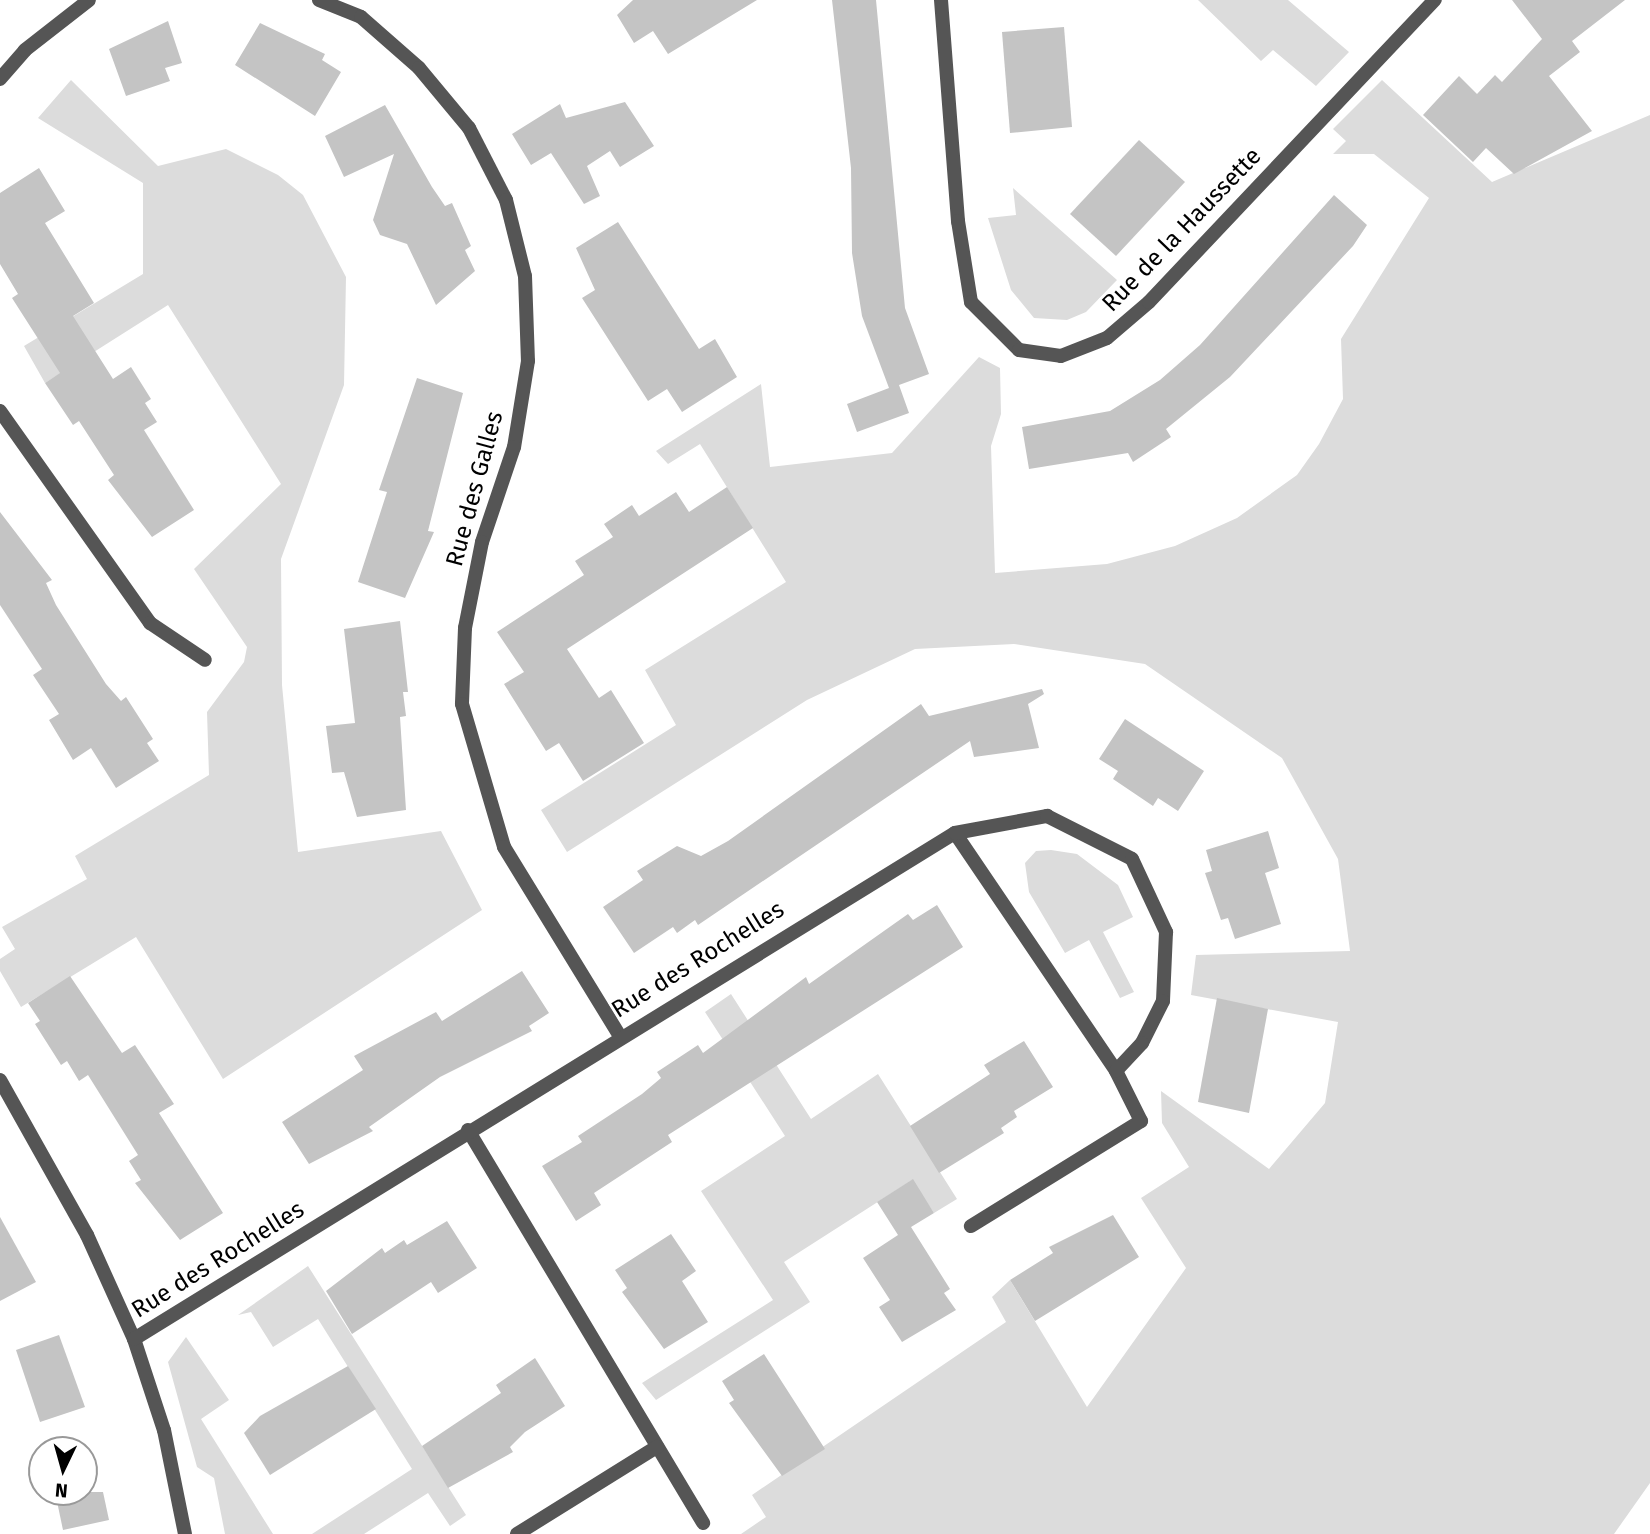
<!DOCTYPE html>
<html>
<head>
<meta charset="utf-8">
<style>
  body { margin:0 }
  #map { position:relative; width:1650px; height:1534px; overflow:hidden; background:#fff; font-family:"Fira Sans",sans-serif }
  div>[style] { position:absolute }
  .green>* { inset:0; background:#dcdcdc }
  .building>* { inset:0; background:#c4c4c4 }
  .street>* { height:14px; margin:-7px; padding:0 7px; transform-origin:7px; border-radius:7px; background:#555 }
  span { translate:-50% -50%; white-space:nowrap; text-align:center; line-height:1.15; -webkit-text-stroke:5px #fff; paint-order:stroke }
  .street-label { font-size:24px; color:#000 }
  .north { position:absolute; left:28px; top:1436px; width:70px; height:70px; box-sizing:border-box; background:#fff; border:2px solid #999; border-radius:50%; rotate:185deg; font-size:19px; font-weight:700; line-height:28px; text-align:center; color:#000 }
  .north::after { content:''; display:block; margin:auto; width:24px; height:32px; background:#000; clip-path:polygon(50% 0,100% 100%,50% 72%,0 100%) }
</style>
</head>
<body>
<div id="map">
  <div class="green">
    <i style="clip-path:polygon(1198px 0,1288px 0,1349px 52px,1316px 86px,1273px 50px,1261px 61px)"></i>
    <i style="clip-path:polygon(71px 80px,158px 166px,226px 149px,278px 175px,303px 195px,346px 277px,344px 385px,281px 559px,282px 685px,298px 852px,441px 831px,482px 910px,223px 1079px,136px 937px,21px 1007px,0 971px,0 959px,15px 949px,2px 927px,87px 879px,75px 856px,209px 775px,207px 712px,244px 662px,247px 647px,194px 569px,281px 484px,168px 305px,45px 383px,24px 346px,143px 274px,143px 183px,38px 118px)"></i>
    <i style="clip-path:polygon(1382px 80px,1492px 182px,1650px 115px,1650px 1483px,1614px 1534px,741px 1534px,766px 1517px,752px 1495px,1006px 1322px,992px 1297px,1010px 1280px,1087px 1407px,1186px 1268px,1141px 1198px,1189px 1167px,1162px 1123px,1161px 1091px,1269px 1169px,1325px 1103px,1338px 1022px,1191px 995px,1196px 955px,1350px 951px,1338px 859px,1282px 758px,1145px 664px,1014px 644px,915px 649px,807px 700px,567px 852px,541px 810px,676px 725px,645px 670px,786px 582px,700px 444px,668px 464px,656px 451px,761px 384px,770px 467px,892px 453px,979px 357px,1000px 368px,1001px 414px,991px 446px,995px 573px,1107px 564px,1175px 546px,1237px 518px,1297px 475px,1319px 444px,1343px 399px,1341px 339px,1429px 198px,1374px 154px,1333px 154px,1346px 141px,1333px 129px)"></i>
    <i style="clip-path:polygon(1013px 188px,1117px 280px,1086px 312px,1067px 320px,1034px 318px,1011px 290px,988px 218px,1016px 215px)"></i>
    <i style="clip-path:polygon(1051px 850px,1077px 854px,1118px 885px,1133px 917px,1103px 932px,1134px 992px,1120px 998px,1089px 940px,1065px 953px,1029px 892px,1025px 863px,1036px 851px)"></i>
    <i style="clip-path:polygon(731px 994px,811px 1119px,878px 1074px,957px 1199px,934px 1213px,912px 1180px,784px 1262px,810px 1302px,656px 1400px,642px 1383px,773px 1300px,701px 1191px,785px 1136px,705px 1012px)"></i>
    <i style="clip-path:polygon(308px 1266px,466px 1515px,450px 1526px,428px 1493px,364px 1534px,312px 1534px,412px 1469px,318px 1319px,273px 1347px,251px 1312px,238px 1315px)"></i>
    <i style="clip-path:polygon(186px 1337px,229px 1400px,201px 1419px,273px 1534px,225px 1534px,214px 1478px,197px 1467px,168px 1362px)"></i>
  </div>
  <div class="building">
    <i style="clip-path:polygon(633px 0,757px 0,668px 54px,653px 31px,634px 43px,617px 15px)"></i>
    <i style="clip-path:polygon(832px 0,876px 0,905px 308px,929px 374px,899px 385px,909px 413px,857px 432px,847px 404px,889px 388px,862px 316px,852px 253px,851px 168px)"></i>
    <i style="clip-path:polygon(1512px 0,1625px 0,1572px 41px,1580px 52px,1549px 76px,1592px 131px,1514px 174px,1486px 148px,1473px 162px,1423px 115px,1459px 76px,1477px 94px,1495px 75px,1502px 82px,1542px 39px)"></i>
    <i style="clip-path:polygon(168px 21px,182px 63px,165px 68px,170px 81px,126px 96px,109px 49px)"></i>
    <i style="clip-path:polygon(260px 23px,325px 54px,322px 60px,341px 72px,315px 116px,235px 65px)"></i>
    <i style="clip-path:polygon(1064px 27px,1072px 127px,1010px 133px,1002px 32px)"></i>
    <i style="clip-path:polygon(625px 102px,654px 146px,620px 167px,610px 151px,587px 166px,600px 196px,584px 204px,551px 153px,531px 165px,512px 134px,560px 104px,566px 118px)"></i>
    <i style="clip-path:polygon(385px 105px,432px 187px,445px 206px,452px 203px,471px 246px,465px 250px,475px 271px,436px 305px,407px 244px,380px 235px,373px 220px,394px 154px,344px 177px,325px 136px)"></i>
    <i style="clip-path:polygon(1139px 140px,1185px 182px,1116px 256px,1070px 214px)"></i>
    <i style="clip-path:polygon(39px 168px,65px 211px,45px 223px,94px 303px,73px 316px,113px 379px,131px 367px,151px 399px,145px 403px,157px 422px,144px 430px,194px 510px,152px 537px,108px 480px,114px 475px,79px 421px,73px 425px,45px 383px,60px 373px,12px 298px,18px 294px,0 264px,0 193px)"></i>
    <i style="clip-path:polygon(1334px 195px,1367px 225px,1353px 246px,1230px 377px,1166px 429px,1171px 437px,1133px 462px,1128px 453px,1029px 469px,1022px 427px,1110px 411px,1160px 380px,1200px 345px)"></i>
    <i style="clip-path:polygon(618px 222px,699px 349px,715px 339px,737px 377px,682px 412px,667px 389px,648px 401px,582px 298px,595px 290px,576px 248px)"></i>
    <i style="clip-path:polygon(417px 378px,463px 393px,428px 531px,434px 532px,405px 598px,358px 582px,387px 492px,379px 490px)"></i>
    <i style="clip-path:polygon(727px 487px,753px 528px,567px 649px,599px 698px,611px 690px,644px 743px,583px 781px,559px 743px,546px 751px,504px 684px,524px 672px,497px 632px,584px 575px,575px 561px,613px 537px,604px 524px,632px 505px,639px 516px,676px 492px,689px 512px)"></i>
    <i style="clip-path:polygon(0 512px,52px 580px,46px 583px,56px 605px,106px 684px,121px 701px,126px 697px,153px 739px,147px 743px,159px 761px,116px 788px,91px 748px,73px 760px,49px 720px,59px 714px,33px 675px,42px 669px,0 605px)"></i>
    <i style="clip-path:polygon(400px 621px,408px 692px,403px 692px,406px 716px,400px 717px,406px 810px,357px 817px,344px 772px,332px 773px,326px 726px,355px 723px,344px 629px)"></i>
    <i style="clip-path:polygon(1042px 689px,1044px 694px,1028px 704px,1039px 748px,974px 757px,970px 741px,698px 925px,695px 920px,677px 933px,673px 927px,634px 953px,603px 907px,643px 880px,637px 871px,677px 846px,701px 856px,728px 841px,921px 704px,929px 716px)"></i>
    <i style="clip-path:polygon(1125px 719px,1204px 771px,1178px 811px,1158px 798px,1153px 806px,1113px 779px,1118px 771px,1099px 759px)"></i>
    <i style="clip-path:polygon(1268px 831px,1279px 868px,1265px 873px,1281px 924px,1235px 939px,1228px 918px,1221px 920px,1205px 873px,1212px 871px,1206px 850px)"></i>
    <i style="clip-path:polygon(937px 905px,963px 947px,668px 1135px,672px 1142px,594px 1193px,601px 1205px,576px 1221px,542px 1166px,582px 1142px,578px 1136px,642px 1094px,661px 1078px,657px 1072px,698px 1045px,703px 1053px,806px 977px,809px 984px,908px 914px,913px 920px)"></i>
    <i style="clip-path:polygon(522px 971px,549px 1013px,529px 1026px,532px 1031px,440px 1077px,369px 1127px,373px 1131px,309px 1164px,282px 1122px,363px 1070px,354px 1056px,436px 1012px,442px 1021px)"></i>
    <i style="clip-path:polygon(70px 976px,122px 1053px,135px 1045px,174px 1104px,159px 1113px,223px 1213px,180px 1240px,135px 1183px,141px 1180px,129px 1161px,138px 1155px,88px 1075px,79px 1081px,67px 1061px,61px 1065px,35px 1024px,40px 1021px,28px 1003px)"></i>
    <i style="clip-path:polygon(1217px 998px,1268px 1009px,1249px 1113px,1198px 1102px)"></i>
    <i style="clip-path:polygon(1024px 1041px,1053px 1087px,1014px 1111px,1017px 1117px,1001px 1128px,1004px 1133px,939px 1173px,910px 1126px,990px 1074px,984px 1065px)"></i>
    <i style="clip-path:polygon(913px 1179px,934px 1213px,911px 1227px,950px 1289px,944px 1293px,956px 1310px,902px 1342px,879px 1307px,890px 1300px,863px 1258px,898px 1235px,877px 1202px)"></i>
    <i style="clip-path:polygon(1113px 1215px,1139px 1257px,1035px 1321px,1010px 1280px,1053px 1253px,1049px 1247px)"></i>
    <i style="clip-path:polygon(0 1217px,36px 1282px,0 1301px)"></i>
    <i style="clip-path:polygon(447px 1221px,477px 1268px,438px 1293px,431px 1282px,352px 1334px,326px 1291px,382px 1248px,385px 1253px,404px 1240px,407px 1245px)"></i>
    <i style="clip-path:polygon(671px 1234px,696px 1271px,682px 1281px,708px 1322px,664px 1349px,622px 1292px,627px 1288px,615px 1270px)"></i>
    <i style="clip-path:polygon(59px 1335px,85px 1407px,40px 1422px,16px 1350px)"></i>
    <i style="clip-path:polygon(764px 1354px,825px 1449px,782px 1476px,729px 1403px,734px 1400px,722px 1381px)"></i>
    <i style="clip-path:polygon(535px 1358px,565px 1406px,525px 1432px,510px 1447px,513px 1452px,448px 1488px,422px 1446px,501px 1393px,496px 1385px)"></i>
    <i style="clip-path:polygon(348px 1366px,376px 1409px,270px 1475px,244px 1433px,260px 1416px)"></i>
    <i style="clip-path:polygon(55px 1492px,103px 1492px,109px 1520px,63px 1530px)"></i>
  </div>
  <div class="street">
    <i style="left:319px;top:0;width:45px;rotate:22deg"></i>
    <i style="left:361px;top:17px;width:77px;rotate:41.3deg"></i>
    <i style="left:419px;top:68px;width:78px;rotate:50.2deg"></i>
    <i style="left:469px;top:128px;width:81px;rotate:62.8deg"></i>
    <i style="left:506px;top:200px;width:78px;rotate:76deg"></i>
    <i style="left:525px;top:276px;width:85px;rotate:88deg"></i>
    <i style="left:528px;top:361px;width:87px;rotate:99.2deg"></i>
    <i style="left:514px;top:447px;width:100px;rotate:108.6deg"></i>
    <i style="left:482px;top:542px;width:88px;rotate:101.2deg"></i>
    <i style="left:465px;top:628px;width:76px;rotate:92.3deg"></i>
    <i style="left:462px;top:704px;width:149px;rotate:73.6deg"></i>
    <i style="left:504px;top:847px;width:220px;rotate:58.5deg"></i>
    <i style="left:941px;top:0;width:222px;rotate:85.6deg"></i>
    <i style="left:958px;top:221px;width:82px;rotate:80.9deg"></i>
    <i style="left:971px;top:302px;width:68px;rotate:45deg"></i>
    <i style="left:1019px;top:350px;width:42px;rotate:8.1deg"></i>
    <i style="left:1061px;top:356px;width:49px;rotate:-21.4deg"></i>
    <i style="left:1107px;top:338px;width:55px;rotate:-40.6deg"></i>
    <i style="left:1149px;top:302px;width:416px;rotate:-46.6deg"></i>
    <i style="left:0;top:79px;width:38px;rotate:-49deg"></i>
    <i style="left:25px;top:50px;width:81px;rotate:-38deg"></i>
    <i style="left:0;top:411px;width:260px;rotate:54.7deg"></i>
    <i style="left:150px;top:623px;width:66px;rotate:33.9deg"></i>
    <i style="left:955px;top:833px;width:287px;rotate:55.9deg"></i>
    <i style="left:1116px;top:1071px;width:56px;rotate:63.4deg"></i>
    <i style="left:1141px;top:1121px;width:200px;rotate:148.3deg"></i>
    <i style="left:0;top:1080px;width:178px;rotate:60.7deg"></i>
    <i style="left:87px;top:1235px;width:114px;rotate:65.7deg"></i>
    <i style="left:134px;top:1339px;width:96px;rotate:71.8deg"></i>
    <i style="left:164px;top:1430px;width:106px;rotate:78.6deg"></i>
    <i style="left:468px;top:1130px;width:458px;rotate:59.1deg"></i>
    <i style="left:134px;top:1339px;width:964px;rotate:-31.65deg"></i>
    <i style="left:955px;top:833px;width:94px;rotate:-10.5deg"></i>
    <i style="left:1047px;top:816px;width:95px;rotate:26.8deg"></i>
    <i style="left:1132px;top:859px;width:81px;rotate:65deg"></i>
    <i style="left:1166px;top:932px;width:69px;rotate:92.5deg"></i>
    <i style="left:1163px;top:1001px;width:47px;rotate:116.6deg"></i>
    <i style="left:1142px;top:1043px;width:38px;rotate:133deg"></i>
    <i style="left:517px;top:1534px;width:165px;rotate:-31.9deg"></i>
  </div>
  <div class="street-label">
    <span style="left:1182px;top:230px;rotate:-46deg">Rue de la Haussette</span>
    <span style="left:475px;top:489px;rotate:-75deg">Rue des Galles</span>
    <span style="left:698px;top:960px;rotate:-32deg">Rue des Rochelles</span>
    <span style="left:218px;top:1260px;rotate:-32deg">Rue des Rochelles</span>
  </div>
  <div class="north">N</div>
</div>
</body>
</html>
